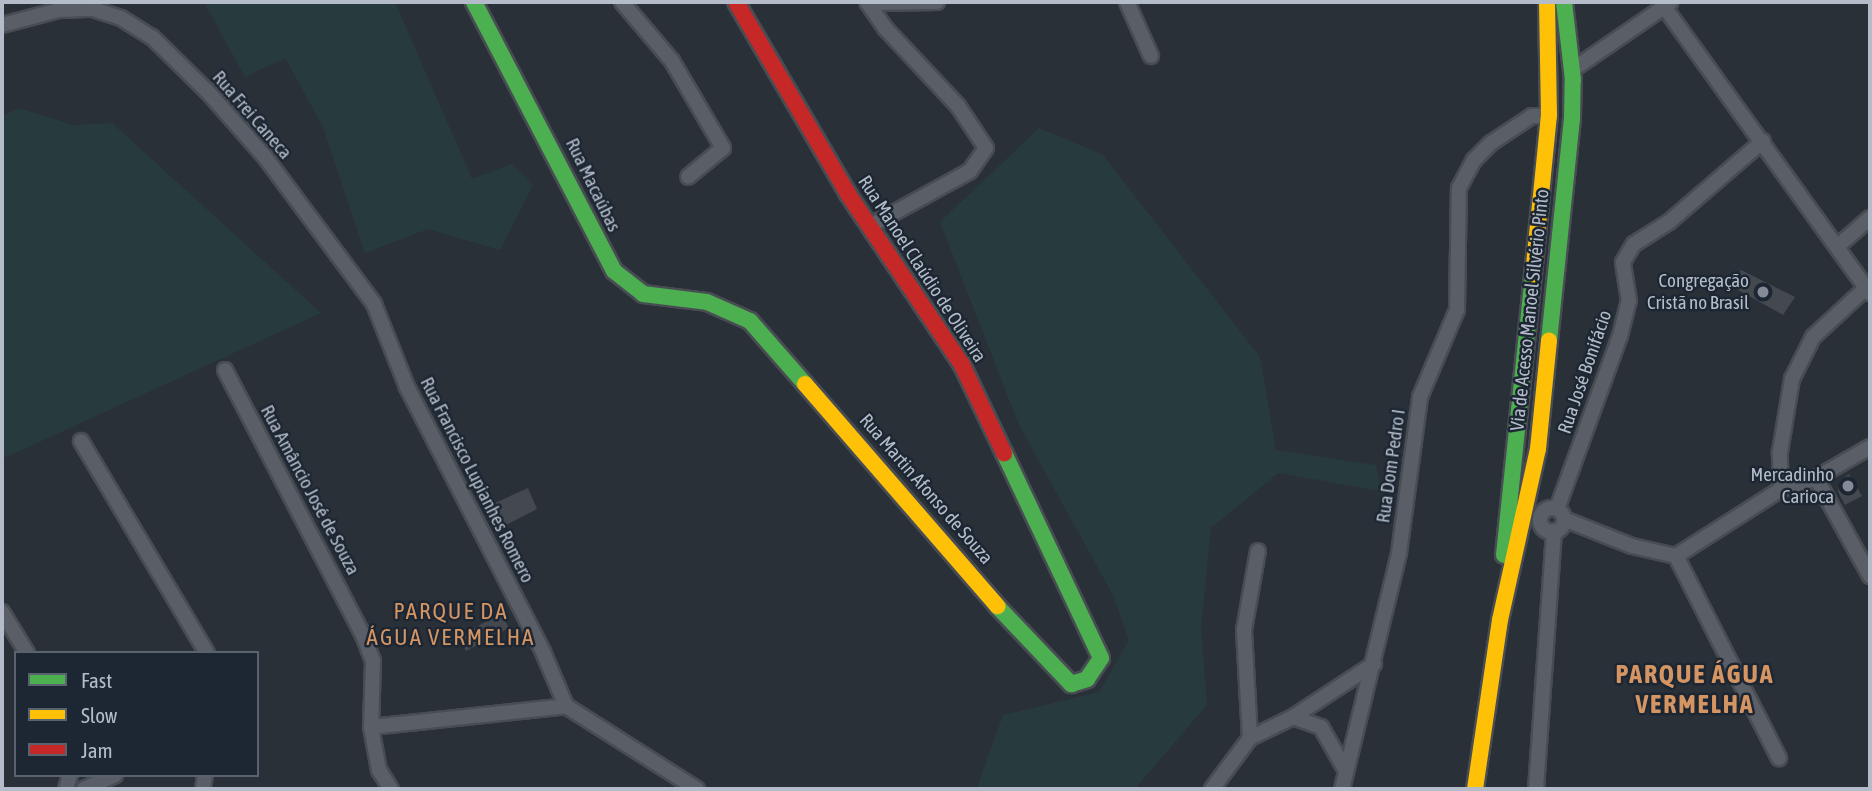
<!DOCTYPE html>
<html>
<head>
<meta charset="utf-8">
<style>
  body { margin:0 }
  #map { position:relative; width:1872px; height:791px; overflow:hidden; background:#2a3038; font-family:"Asap Condensed",sans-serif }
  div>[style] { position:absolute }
  .green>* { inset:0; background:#273a3e }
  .building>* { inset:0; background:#444950 }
  .roads { filter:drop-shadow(2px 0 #484c53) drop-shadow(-2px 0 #484c53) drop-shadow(0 2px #484c53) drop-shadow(0 -2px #484c53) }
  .street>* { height:14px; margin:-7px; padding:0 7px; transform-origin:7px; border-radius:7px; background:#5a5e66 }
  .street>.ring { margin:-7px; padding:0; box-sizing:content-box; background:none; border:14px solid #5a5e66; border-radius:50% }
  .fast>* { height:16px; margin:-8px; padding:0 8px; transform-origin:8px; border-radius:8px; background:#4caf50 }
  .slow>* { height:16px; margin:-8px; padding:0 8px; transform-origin:8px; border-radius:8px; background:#ffc107 }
  .jam>* { height:16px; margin:-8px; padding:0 8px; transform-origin:8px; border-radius:8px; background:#c62828 }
  .dots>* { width:19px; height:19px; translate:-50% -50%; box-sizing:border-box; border:4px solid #1d2633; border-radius:50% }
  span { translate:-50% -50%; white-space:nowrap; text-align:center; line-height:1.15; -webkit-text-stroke:5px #1d2633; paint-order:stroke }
  .street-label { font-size:19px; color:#b4bcc9 }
  .poi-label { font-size:19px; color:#b4bcc9 }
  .right { translate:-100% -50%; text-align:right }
  .quarter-label { font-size:23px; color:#d59563; letter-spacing:2px }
  .district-label { font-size:26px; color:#d59563; font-weight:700; letter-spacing:2px }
  .frame { position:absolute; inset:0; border:4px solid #b4bcc9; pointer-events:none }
  .legend { position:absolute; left:14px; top:651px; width:245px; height:126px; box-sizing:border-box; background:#1d2633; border:2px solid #59626f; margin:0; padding:9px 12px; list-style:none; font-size:21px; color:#b4bcc9 }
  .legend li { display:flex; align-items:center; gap:14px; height:35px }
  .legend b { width:35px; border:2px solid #59626f }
</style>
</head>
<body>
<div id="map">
  <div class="green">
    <i style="clip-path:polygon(204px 2px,395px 2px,472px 179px,512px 164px,533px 185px,500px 250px,428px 229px,365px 253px,323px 127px,285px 58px,245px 77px)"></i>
    <i style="clip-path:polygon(19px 108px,73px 125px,112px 123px,321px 313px,2px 459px,2px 116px)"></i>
    <i style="clip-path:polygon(1039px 128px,1103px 155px,1260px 357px,1276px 450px,1376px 465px,1381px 491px,1278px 473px,1211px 528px,1201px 627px,1207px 705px,1135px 789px,977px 787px,1003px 715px,1099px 692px,1129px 640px,1113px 595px,1019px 425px,940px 222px)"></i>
  </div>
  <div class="building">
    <i style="clip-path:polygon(1741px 270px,1795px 297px,1783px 315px,1731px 286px)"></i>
    <i style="clip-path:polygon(1849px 474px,1862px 496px,1845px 505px,1838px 492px,1840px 480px)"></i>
    <i style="clip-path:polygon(528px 488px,537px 509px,506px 525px,497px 522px,489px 513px,498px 508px,495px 503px)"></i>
    <i style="clip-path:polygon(501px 613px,509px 628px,466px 651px,459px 637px)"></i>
  </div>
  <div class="roads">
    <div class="street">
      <i style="left:622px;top:2px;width:77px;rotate:49.7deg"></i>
      <i style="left:672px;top:61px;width:101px;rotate:59.6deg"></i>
      <i style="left:723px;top:148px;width:45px;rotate:140.4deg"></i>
      <i style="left:867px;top:2px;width:32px;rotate:55deg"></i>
      <i style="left:885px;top:28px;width:107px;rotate:46.9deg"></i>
      <i style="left:958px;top:106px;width:50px;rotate:56.3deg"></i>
      <i style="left:986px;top:148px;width:28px;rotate:125deg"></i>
      <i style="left:970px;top:171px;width:114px;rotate:151.2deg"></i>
      <i style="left:1127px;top:2px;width:59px;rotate:66deg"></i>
      <i style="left:868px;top:3px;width:69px;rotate:-0.8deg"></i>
      <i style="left:1665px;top:8px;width:351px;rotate:54.3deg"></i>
      <i style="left:2px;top:25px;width:59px;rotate:-14.7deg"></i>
      <i style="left:59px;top:10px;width:34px;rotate:-2deg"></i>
      <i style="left:93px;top:9px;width:29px;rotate:18deg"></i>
      <i style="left:121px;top:18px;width:36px;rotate:32deg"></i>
      <i style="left:152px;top:37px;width:78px;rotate:44.5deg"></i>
      <i style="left:208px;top:92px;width:86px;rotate:48.8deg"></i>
      <i style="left:265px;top:157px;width:183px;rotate:53.4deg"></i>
      <i style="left:374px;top:304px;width:89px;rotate:68.3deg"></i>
      <i style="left:407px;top:387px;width:298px;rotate:62.8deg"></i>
      <i style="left:543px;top:652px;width:59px;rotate:66.9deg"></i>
      <i style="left:566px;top:706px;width:155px;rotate:32.4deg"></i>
      <i style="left:1572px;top:70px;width:119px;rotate:-34.4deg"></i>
      <i style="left:1839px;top:245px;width:41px;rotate:-41.1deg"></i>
      <i style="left:225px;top:370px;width:299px;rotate:62.5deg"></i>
      <i style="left:363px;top:635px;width:28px;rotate:69deg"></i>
      <i style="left:373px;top:661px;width:66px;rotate:91.7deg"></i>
      <i style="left:371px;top:727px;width:44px;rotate:79.5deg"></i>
      <i style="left:379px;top:770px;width:22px;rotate:58deg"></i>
      <i style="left:81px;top:441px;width:247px;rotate:59.3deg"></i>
      <i style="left:1816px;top:478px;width:112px;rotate:61.1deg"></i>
      <i style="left:1781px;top:489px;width:37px;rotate:-92deg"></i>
      <i style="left:1780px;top:452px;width:74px;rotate:-80.7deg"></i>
      <i style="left:1792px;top:379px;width:47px;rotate:-63.4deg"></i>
      <i style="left:1813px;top:337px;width:72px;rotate:-42.8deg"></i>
      <i class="ring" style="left:1540px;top:508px;width:10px;height:10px"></i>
      <i style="left:1557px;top:509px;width:184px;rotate:-70deg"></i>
      <i style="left:1620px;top:336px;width:36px;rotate:-76deg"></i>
      <i style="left:1629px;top:301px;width:39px;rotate:-99deg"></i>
      <i style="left:1623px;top:262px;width:21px;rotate:-59deg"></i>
      <i style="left:1634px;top:244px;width:41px;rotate:-32.2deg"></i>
      <i style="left:1669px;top:222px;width:124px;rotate:-40.8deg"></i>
      <i style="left:1564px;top:519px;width:73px;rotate:21.7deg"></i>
      <i style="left:1632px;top:546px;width:45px;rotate:12.8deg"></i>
      <i style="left:1676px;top:556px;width:125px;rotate:-32.5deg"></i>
      <i style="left:1781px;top:489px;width:37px;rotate:-17deg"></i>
      <i style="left:1816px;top:478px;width:62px;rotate:-29.9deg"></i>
      <i style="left:1676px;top:556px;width:227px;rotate:63deg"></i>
      <i style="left:2px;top:612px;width:48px;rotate:58.6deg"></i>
      <i style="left:1293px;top:717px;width:30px;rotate:20deg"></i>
      <i style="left:1321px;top:727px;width:48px;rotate:60.3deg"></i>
      <i style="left:371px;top:727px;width:196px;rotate:-6.1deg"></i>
      <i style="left:1250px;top:738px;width:108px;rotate:-93.2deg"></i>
      <i style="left:1244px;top:630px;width:80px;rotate:-80deg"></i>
      <i style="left:66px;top:789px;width:15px;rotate:-74deg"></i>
      <i style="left:84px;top:789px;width:34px;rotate:-24deg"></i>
      <i style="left:203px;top:789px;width:14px;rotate:-82deg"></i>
      <i style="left:1212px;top:789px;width:64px;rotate:-53.3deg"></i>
      <i style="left:1250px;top:738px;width:48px;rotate:-26deg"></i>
      <i style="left:1293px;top:717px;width:97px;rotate:-33.2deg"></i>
      <i style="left:1342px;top:789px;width:243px;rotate:-76.4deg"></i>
      <i style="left:1399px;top:553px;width:157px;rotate:-82.3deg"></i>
      <i style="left:1420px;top:397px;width:95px;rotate:-67deg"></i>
      <i style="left:1457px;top:310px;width:122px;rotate:-89.1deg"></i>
      <i style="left:1459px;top:188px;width:32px;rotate:-62deg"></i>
      <i style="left:1474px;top:160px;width:24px;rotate:-45deg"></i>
      <i style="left:1491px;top:143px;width:49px;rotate:-33.4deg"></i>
      <i style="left:1532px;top:116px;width:17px"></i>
      <i style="left:1536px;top:789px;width:259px;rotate:-86deg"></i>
    </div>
    <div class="fast">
      <i style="left:474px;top:2px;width:303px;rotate:62.5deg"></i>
      <i style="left:614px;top:271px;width:37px;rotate:38deg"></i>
      <i style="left:643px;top:294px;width:64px;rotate:7.1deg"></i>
      <i style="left:707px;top:302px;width:47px;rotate:23.8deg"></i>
      <i style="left:750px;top:321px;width:84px;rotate:48.9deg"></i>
      <i style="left:1549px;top:341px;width:223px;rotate:-84.1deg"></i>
      <i style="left:1572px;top:119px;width:39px;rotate:-89deg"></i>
      <i style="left:1573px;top:80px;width:79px;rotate:-96.6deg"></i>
      <i style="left:1504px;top:555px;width:281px;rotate:-84.1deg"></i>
      <i style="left:997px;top:606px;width:108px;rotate:46.5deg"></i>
      <i style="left:1071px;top:684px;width:17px;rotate:-17deg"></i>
      <i style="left:1087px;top:679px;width:25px;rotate:-56deg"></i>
      <i style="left:1101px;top:658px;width:227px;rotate:-115.3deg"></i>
    </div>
    <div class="slow">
      <i style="left:1533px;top:275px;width:160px;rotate:-84.3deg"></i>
      <i style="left:1549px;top:116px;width:114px;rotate:-91deg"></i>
      <i style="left:805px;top:384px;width:294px;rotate:49.1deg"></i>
      <i style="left:1475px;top:789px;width:171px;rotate:-81.6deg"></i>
      <i style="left:1500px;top:620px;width:175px;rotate:-77.5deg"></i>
      <i style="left:1538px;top:449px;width:109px;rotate:-84.2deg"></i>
    </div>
    <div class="jam">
      <i style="left:736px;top:2px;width:222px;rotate:59.7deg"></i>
      <i style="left:848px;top:194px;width:206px;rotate:56.3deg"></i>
      <i style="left:962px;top:365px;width:98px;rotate:64.5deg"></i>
    </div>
  </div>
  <div class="dots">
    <i style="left:1763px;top:292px;background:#848b96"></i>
    <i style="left:1848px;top:486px;background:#848b96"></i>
  </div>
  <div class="street-label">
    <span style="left:252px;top:115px;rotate:49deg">Rua Frei Caneca</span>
    <span style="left:593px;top:185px;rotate:64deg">Rua Macaúbas</span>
    <span style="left:922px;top:269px;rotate:57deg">Rua Manoel Claúdio de Oliveira</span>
    <span style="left:1530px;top:310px;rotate:-84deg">Via de Acesso Manoel Silvério Pinto</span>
    <span style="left:1585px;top:372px;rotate:-71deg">Rua José Bonifácio</span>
    <span style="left:1391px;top:466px;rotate:-82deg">Rua Dom Pedro I</span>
    <span style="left:477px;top:480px;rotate:63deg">Rua Francisco Lupianhes Romero</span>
    <span style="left:926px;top:489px;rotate:49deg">Rua Martin Afonso de Souza</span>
    <span style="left:310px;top:490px;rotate:62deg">Rua Amâncio José de Souza</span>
  </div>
  <div class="poi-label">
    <span class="right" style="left:1749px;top:292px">Congregação<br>Cristã no Brasil</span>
    <span class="right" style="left:1834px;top:486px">Mercadinho<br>Carioca</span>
  </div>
  <div class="quarter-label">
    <span style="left:451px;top:624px">PARQUE DA<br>ÁGUA VERMELHA</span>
  </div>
  <div class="district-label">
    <span style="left:1695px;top:690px">PARQUE ÁGUA<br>VERMELHA</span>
  </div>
  <div class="frame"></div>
  <ul class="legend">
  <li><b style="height:9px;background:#4caf50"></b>Fast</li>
  <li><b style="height:9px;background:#ffc107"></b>Slow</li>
  <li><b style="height:9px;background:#c62828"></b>Jam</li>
  </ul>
</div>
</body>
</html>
